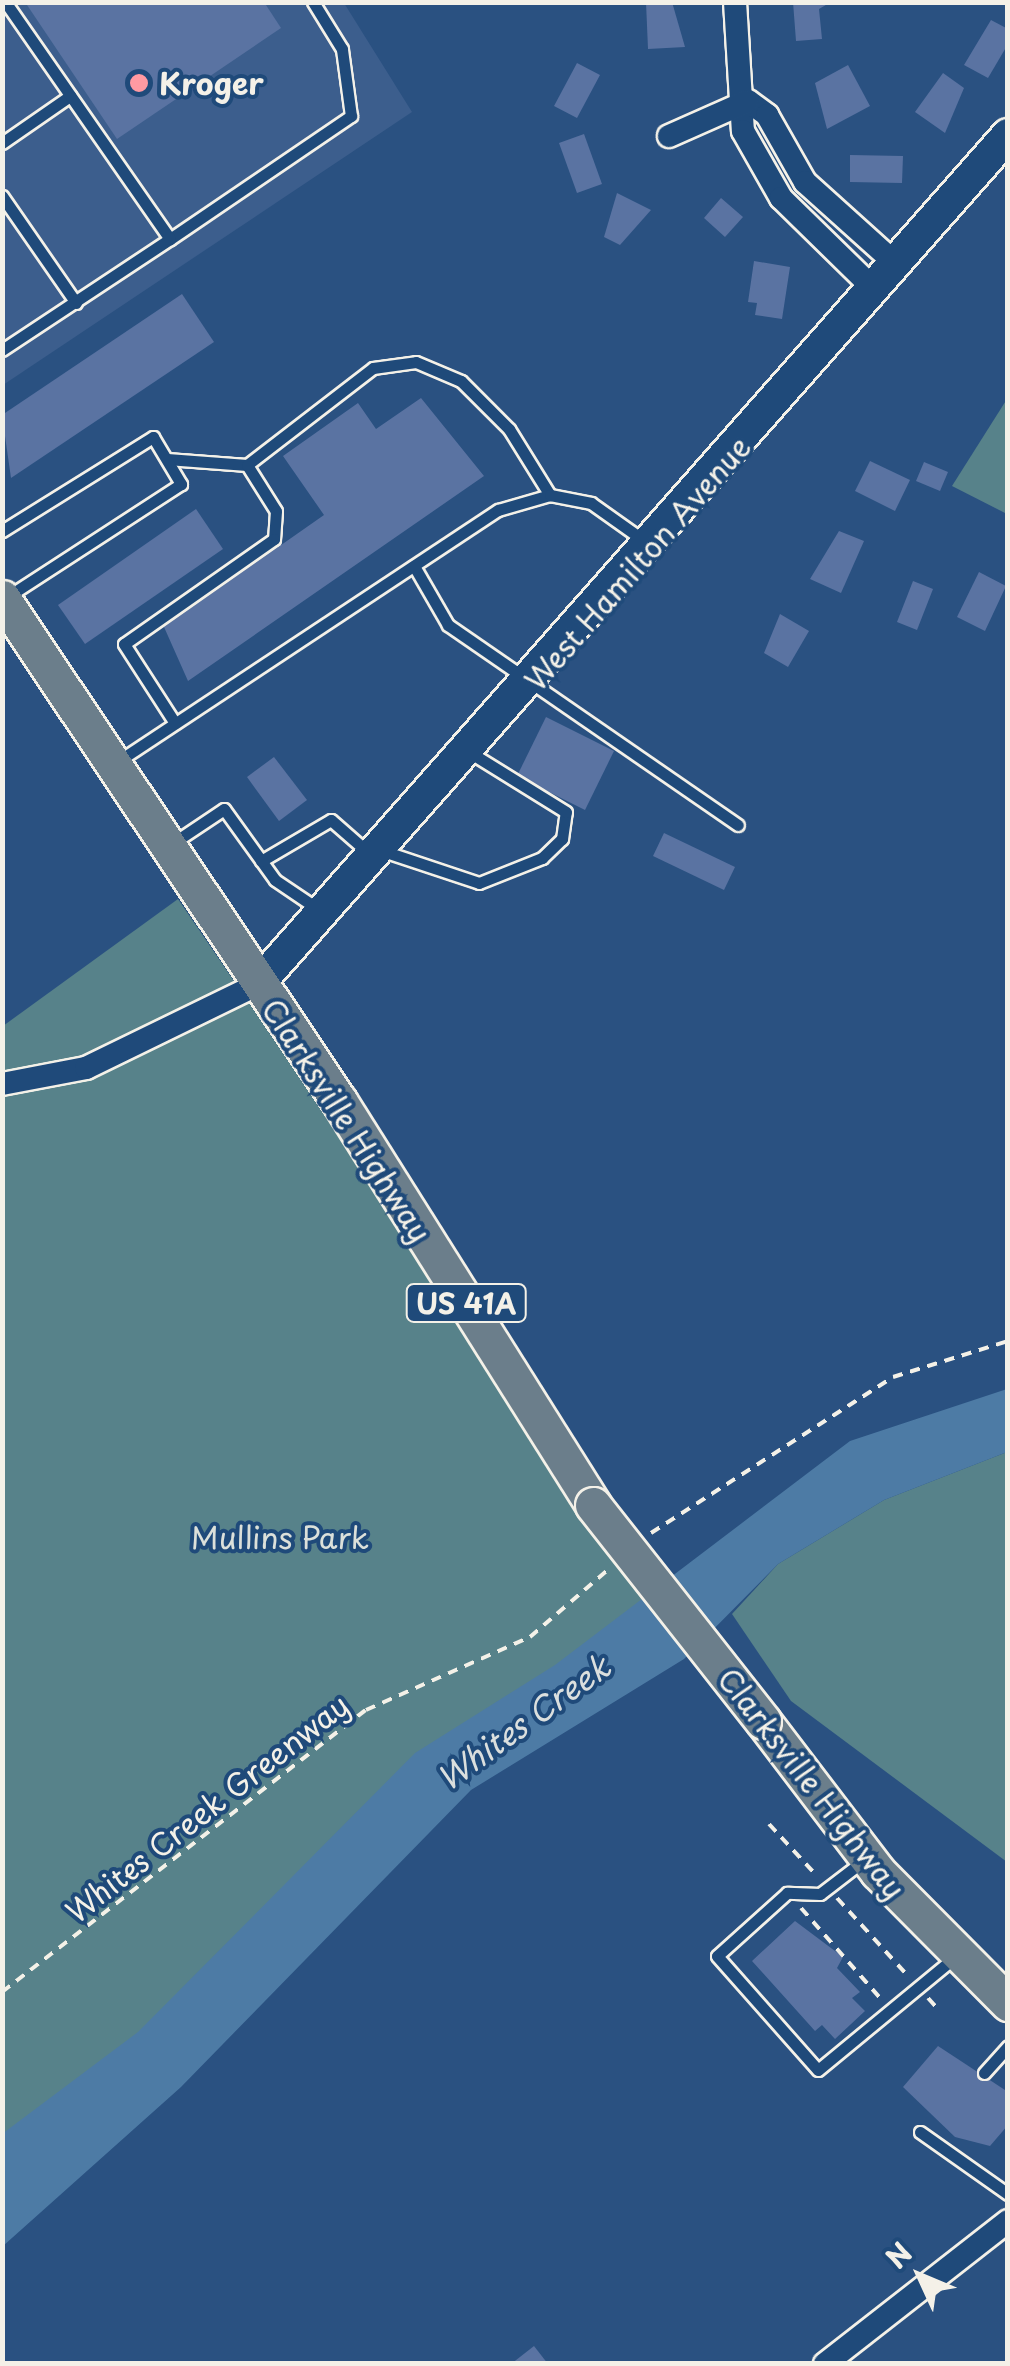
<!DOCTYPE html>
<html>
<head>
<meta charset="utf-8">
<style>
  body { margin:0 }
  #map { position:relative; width:1010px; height:2366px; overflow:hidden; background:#2a5181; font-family:"Playpen Sans",sans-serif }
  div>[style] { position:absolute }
  .built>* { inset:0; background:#3c5e8d }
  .green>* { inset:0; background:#57828a }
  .water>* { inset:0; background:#4d7ba5 }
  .building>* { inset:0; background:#5a73a2 }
  .path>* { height:4px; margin-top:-2px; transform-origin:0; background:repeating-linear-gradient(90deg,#f4f1e8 0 10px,transparent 0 18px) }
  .roads { filter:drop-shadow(2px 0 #f4f1e8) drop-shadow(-2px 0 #f4f1e8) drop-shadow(0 2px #f4f1e8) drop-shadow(0 -2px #f4f1e8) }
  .lane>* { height:11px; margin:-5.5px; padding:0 5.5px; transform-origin:5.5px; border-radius:5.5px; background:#1f4a7a }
  .street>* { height:22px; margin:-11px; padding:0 11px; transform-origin:11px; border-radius:11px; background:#1f4a7a }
  .secondary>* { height:32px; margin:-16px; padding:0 16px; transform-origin:16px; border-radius:16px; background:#1f4a7a }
  .primary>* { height:35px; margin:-17.5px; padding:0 17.5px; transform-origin:17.5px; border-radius:17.5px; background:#6b7e8b }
  .bridges { filter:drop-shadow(2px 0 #f4f1e8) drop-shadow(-2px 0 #f4f1e8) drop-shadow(0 2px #f4f1e8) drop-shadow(0 -2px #f4f1e8) }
  .primary-bridge>* { height:35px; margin:-17.5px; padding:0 17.5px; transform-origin:17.5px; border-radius:17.5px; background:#6b7e8b }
  .dots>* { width:28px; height:28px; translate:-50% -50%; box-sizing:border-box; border:5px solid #1f4a7a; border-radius:50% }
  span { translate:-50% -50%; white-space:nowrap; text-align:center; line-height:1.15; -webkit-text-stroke:8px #1f4a7a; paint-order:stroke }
  .shield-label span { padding:2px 8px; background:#1f4a7a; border:2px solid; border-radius:8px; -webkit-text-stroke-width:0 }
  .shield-label { font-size:28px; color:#f4f1e8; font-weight:700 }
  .poi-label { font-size:30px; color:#f4f1e8; font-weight:700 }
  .left { translate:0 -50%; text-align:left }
  .street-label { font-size:30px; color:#f4f1e8 }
  .park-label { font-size:30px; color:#dce0da }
  .water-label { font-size:32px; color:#dbdfde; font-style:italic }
  .frame { position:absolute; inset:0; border:5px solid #f4f1e8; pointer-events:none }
  .north { position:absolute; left:870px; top:2226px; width:100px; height:100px; -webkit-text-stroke:8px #1f4a7a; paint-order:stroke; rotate:314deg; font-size:28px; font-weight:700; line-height:40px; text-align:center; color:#f4f1e8 }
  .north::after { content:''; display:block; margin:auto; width:35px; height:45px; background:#f4f1e8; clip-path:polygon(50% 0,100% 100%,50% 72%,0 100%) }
</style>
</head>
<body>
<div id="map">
  <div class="built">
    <i style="clip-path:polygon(3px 3px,344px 3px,412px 112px,3px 385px)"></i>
  </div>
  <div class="green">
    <i style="clip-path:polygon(1007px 399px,1007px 514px,952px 486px)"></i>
    <i style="clip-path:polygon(178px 899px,659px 1604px,3px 2167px,3px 1026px)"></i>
    <i style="clip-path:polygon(1007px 1452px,1007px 1862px,791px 1701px,732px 1614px,778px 1564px,884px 1500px)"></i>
  </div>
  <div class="water">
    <i style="clip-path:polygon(1007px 1389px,1007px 1452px,884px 1500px,778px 1564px,684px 1659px,471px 1790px,181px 2087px,3px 2246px,2px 2134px,138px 2032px,415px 1753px,555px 1665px,850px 1441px)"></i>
  </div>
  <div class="building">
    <i style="clip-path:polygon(25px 2px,264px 2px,281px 28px,117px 139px)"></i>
    <i style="clip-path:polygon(646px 2px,672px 2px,685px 47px,648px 49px)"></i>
    <i style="clip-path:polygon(793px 2px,831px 2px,819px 9px,822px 39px,796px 41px)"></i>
    <i style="clip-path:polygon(991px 20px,1008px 29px,1008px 44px,988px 78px,964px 65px)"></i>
    <i style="clip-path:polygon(577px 63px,600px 75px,577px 118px,554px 106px)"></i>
    <i style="clip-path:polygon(848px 65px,870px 106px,827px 129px,815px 83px)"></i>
    <i style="clip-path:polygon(943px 73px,964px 88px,945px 133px,915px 112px)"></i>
    <i style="clip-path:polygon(584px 134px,602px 184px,577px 193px,559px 143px)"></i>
    <i style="clip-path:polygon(850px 155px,903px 156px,902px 183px,850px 182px)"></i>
    <i style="clip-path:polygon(617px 193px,651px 210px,620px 245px,604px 237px)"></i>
    <i style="clip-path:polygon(721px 198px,743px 217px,725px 237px,704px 218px)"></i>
    <i style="clip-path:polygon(754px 261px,790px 267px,782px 319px,755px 315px,757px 303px,748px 302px)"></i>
    <i style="clip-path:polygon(182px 294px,214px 342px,11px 478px,2px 415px)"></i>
    <i style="clip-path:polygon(421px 398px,484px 476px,188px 681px,164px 627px,324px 515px,283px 456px,358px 403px,376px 429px)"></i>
    <i style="clip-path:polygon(870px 461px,910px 480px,895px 511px,855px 491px)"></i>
    <i style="clip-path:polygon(924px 462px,948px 472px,940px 491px,916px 481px)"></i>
    <i style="clip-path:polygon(196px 509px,223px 549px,85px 644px,58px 605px)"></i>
    <i style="clip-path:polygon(839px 531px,864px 541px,841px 593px,810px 579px)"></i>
    <i style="clip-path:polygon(979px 572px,1006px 586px,985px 631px,957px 617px)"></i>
    <i style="clip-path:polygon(913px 581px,933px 589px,917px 630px,897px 622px)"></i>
    <i style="clip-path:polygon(780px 614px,809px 631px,788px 667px,764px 653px)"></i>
    <i style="clip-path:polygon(546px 717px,614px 751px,585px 810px,517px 776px)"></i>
    <i style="clip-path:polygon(274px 757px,307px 800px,279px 821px,247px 777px)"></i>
    <i style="clip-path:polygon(664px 833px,735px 867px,724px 890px,653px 856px)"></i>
    <i style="clip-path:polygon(795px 1921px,843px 1957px,837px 1968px,860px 1992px,852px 1998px,865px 2011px,835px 2039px,822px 2025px,815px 2031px,752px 1961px)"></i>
    <i style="clip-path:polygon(938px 2046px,1008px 2092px,1008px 2125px,990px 2146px,955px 2137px,903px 2087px)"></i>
    <i style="clip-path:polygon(534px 2346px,548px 2364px,511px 2364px)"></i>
  </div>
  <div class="path">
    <i style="left:651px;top:1533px;width:288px;rotate:-32.8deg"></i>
    <i style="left:893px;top:1377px;width:121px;rotate:-17.4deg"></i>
    <i style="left:769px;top:1824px;width:71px;rotate:47.3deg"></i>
    <i style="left:837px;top:1898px;width:105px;rotate:47.7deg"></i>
    <i style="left:801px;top:1908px;width:121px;rotate:48.7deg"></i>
    <i style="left:2px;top:1992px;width:460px;rotate:-37.8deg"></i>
    <i style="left:366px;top:1710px;width:180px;rotate:-24deg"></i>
    <i style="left:530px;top:1637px;width:106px;rotate:-40.8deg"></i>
    <i style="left:928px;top:1998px;width:15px;rotate:48deg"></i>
  </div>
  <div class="roads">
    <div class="lane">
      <i style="left:2px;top:143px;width:83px;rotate:-34.7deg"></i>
      <i style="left:2px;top:196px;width:130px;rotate:55.3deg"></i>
      <i style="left:170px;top:239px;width:219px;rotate:-34.2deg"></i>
      <i style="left:351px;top:116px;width:68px;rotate:-97.7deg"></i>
      <i style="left:342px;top:49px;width:55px;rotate:-121.7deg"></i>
      <i style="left:2px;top:350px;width:201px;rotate:-33.5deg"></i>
      <i style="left:170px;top:239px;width:289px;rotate:-124.8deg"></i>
      <i style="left:167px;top:459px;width:80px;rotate:4.3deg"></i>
      <i style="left:247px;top:465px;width:54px;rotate:57.8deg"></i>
      <i style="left:276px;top:511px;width:28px;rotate:94deg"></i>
      <i style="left:274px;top:539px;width:183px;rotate:145deg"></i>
      <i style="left:124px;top:644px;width:94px;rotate:57.2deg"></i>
      <i style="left:247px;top:465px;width:159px;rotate:-37.6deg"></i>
      <i style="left:373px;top:368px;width:43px;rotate:-7.9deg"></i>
      <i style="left:416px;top:362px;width:49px;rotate:22.9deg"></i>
      <i style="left:461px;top:381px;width:68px;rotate:45deg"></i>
      <i style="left:509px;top:429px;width:78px;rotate:58.2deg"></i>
      <i style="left:2px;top:531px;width:178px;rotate:-31.9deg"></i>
      <i style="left:153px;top:437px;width:55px;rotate:59.2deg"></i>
      <i style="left:181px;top:484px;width:207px;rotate:147deg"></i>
      <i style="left:414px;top:566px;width:68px;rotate:60deg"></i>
      <i style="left:448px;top:625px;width:352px;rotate:34.6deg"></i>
      <i style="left:117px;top:762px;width:457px;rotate:-33.5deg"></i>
      <i style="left:498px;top:510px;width:54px;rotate:-16.1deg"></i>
      <i style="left:550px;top:495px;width:42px;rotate:11deg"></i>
      <i style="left:591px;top:503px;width:64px;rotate:35.4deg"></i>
      <i style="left:173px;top:843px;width:61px;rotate:-33.7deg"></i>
      <i style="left:224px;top:809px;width:87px;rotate:54.3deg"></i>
      <i style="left:275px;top:880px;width:52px;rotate:34deg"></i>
      <i style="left:383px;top:851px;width:101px;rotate:18.4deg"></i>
      <i style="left:479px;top:883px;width:68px;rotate:-21.6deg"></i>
      <i style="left:542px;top:858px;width:28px;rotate:-44deg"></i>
      <i style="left:562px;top:839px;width:27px;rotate:-82deg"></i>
      <i style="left:566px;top:812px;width:112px;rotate:-148.2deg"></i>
      <i style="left:261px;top:861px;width:81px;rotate:-30.4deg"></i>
      <i style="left:331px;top:820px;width:53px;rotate:41.2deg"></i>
      <i style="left:863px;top:1861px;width:54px;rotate:142.5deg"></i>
      <i style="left:820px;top:1894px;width:33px;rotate:-178deg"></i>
      <i style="left:787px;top:1893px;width:94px;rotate:138deg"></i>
      <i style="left:717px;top:1956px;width:152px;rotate:48.5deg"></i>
      <i style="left:818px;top:2070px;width:178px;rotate:-39.5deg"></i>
      <i style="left:984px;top:2073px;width:36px;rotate:-48deg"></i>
      <i style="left:920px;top:2132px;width:108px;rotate:35.2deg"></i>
    </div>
    <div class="street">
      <i style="left:735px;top:2px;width:129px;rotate:86.5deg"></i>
      <i style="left:743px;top:131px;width:77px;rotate:60.4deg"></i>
      <i style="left:781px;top:198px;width:130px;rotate:44.4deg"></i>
      <i style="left:748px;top:101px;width:24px;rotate:36deg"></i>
      <i style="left:767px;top:115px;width:77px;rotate:60.4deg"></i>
      <i style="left:805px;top:182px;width:122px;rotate:42deg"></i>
      <i style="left:669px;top:136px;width:86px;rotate:-23.9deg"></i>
      <i style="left:2px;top:1084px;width:86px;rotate:-10.8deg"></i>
      <i style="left:86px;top:1068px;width:191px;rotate:-26deg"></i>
      <i style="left:825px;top:2364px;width:232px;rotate:-38deg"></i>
    </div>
    <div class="secondary">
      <i style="left:258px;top:984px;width:1133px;rotate:-48.54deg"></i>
    </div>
    <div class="primary">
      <i style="left:2px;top:598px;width:605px;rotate:56.18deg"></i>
      <i style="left:339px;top:1101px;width:477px;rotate:57.8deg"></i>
      <i style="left:763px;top:1721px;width:190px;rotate:52.7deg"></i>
      <i style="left:878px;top:1872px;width:185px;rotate:45.2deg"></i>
    </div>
  </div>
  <div class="bridges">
    <div class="primary-bridge">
      <i style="left:593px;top:1505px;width:275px;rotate:51.8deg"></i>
    </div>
  </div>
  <div class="dots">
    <i style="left:139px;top:83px;background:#ff9aa2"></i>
  </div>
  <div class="shield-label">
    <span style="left:466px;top:1303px">US 41A</span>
  </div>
  <div class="poi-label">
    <span class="left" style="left:159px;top:83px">Kroger</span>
  </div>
  <div class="street-label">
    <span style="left:637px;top:563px;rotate:-49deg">West Hamilton Avenue</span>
    <span style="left:347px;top:1120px;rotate:57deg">Clarksville Highway</span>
    <span style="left:812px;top:1783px;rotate:52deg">Clarksville Highway</span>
    <span style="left:207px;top:1808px;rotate:-38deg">Whites Creek Greenway</span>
  </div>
  <div class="park-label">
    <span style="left:280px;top:1537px">Mullins Park</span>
  </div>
  <div class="water-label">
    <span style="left:523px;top:1722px;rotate:-36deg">Whites Creek</span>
  </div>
  <div class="frame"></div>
  <div class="north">N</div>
</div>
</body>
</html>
